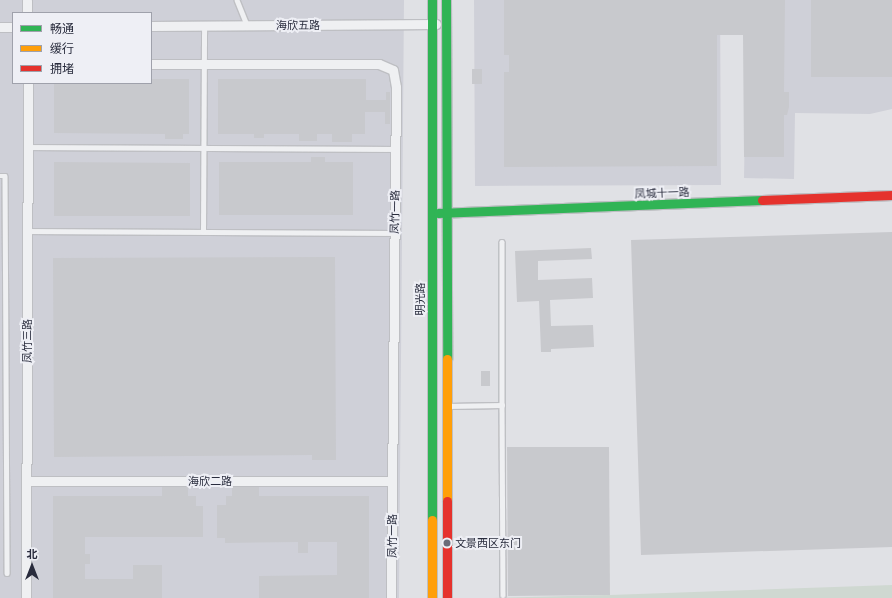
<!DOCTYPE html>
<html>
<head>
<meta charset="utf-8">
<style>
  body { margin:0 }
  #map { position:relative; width:892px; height:598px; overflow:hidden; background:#e0e1e5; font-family:"Noto Sans","Noto Sans SC",sans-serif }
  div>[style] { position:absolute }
  .built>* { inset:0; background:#cfd0d8 }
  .green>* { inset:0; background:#cfd8d1 }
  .building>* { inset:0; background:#c8c9cd }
  .roads { filter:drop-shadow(1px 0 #bebfc3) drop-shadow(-1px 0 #bebfc3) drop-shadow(0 1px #bebfc3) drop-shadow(0 -1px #bebfc3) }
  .lane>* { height:4.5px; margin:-2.25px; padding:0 2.25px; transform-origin:2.25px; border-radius:2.25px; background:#eff0f2 }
  .street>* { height:9px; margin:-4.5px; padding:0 4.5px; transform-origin:4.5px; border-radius:4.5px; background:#eff0f2 }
  .fast>* { height:9px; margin:-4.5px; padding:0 4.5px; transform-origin:4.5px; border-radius:4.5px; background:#30b455 }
  .slow>* { height:9px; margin:-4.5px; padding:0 4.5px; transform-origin:4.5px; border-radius:4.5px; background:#ff9f0a }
  .jam>* { height:9px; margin:-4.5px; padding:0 4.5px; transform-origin:4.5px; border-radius:4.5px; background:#e5322d }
  .dots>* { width:11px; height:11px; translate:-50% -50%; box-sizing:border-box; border:2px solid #eeeff5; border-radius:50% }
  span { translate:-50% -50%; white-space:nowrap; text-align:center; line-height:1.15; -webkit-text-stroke:4px #eeeff5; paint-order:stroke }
  .street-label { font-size:11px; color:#292c3d }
  .poi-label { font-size:11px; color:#292c3d }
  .left { translate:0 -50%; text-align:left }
  .legend { position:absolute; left:12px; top:12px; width:140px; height:72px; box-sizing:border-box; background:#eeeff5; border:1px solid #9fa1ab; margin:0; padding:5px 7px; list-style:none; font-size:12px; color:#292c3d }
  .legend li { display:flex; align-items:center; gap:8px; height:20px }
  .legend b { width:20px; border:1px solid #9fa1ab }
  .north { position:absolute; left:12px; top:546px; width:40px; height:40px; -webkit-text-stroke:3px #eeeff5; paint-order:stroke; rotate:0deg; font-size:11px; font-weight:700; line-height:16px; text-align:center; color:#292c3d }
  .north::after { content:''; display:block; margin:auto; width:14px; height:18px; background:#292c3d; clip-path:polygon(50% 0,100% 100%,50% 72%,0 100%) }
</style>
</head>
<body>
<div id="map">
  <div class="built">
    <i style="clip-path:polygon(evenodd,0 0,404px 0,399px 598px,0 598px,0 0,13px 13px,151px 13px,151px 83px,13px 83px,13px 13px)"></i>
    <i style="clip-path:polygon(474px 0,720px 0,721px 185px,475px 186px)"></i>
    <i style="clip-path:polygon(747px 0,892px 0,892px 109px,870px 114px,795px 113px,794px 179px,744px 178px)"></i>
  </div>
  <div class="green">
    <i style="clip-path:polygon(892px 585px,892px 598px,492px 598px,610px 595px)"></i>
  </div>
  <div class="building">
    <i style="clip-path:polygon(504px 0,785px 0,784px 92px,789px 92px,789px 107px,787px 115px,784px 115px,784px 157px,744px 157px,743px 35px,717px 35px,717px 166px,504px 167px,504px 72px,509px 72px,509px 55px,504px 55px)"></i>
    <i style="clip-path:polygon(811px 0,892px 0,892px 77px,811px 77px)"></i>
    <i style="clip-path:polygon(472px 69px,482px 69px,482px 84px,472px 84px)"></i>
    <i style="clip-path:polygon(151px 79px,189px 79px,189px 134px,183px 134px,183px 139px,165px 139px,165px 134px,54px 133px,54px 83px,151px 83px)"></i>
    <i style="clip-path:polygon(218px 79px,366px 79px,366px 100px,386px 100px,386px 92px,390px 92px,390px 124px,385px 124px,385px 112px,365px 112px,365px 134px,352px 134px,352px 142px,332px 142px,332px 134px,317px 134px,317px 141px,299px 141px,299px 134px,264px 134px,264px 138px,254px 138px,254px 134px,218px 134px)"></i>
    <i style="clip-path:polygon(311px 157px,325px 157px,325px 162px,353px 162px,353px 215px,219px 215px,219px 162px,311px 162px)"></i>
    <i style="clip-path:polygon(54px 162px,190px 163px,190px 216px,54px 216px)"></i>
    <i style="clip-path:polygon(892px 232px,892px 547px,641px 555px,631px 240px)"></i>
    <i style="clip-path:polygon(591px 248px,592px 259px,538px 261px,538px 280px,592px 278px,593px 298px,550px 300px,551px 326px,593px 325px,594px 347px,551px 349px,551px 352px,541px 352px,539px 301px,517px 302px,515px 251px)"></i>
    <i style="clip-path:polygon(335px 257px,336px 460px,312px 460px,312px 455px,54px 457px,53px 258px)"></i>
    <i style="clip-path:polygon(481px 371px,490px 371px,490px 386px,481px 386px)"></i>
    <i style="clip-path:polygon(507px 447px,609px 447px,610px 595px,508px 596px)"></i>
    <i style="clip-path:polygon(162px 487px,188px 487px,188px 496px,196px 496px,196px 506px,203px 506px,203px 537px,85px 537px,85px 554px,90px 554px,90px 564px,85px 564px,85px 579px,133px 579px,133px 565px,162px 565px,162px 598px,53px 598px,53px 496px,162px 496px)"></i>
    <i style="clip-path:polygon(232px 487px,259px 487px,259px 496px,369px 496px,369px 598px,259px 598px,259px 576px,337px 575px,337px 542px,308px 542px,308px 553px,298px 553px,298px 542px,225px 543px,225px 538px,217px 538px,217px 505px,226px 505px,226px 496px,232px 496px)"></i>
  </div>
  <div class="roads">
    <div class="lane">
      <i style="left:237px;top:0;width:27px;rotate:68deg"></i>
      <i style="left:27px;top:147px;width:368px;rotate:0.3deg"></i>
      <i style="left:0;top:176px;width:5px"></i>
      <i style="left:5px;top:176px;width:397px;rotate:89.7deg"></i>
      <i style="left:27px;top:231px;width:367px;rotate:0.3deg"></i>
      <i style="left:203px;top:232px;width:206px;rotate:-89.7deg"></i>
      <i style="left:502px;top:242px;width:163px;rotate:90deg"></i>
      <i style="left:448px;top:406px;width:54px;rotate:-1.1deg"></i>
      <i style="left:502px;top:405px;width:190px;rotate:89.7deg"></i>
    </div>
    <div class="street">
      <i style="left:27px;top:0;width:13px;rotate:90deg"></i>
      <i style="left:151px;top:26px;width:285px;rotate:-0.4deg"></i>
      <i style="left:0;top:27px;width:13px"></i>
      <i style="left:151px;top:64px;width:228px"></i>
      <i style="left:379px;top:64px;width:15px;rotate:23deg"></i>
      <i style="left:393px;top:70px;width:17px;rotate:80deg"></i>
      <i style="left:396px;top:87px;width:511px;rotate:90.56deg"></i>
      <i style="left:27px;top:481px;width:365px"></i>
      <i style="left:26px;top:598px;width:515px;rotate:-89.78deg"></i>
    </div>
    <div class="fast">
      <i style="left:432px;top:0;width:520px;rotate:90deg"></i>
      <i style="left:446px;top:0;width:359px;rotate:89.8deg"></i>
      <i style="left:438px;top:213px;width:324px;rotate:-2.3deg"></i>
    </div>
    <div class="slow">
      <i style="left:447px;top:359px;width:142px;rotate:90deg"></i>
      <i style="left:432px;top:520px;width:78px;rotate:90deg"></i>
    </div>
    <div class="jam">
      <i style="left:762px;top:200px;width:130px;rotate:-2.2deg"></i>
      <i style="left:447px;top:501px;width:97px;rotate:90deg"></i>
    </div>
  </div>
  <div class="dots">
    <i style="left:447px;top:543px;background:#696b78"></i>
  </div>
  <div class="street-label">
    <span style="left:298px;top:25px">海欣五路</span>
    <span style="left:662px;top:193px;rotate:-2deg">凤城十一路</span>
    <span style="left:395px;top:212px;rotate:-89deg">凤竹一路</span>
    <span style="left:420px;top:299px;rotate:-90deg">明光路</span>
    <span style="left:27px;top:341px;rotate:-90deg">凤竹三路</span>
    <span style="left:210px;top:481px">海欣二路</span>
    <span style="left:392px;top:536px;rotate:-90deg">凤竹一路</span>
  </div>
  <div class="poi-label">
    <span class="left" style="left:455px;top:543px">文景西区东门</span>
  </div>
  <ul class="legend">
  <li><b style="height:5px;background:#30b455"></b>畅通</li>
  <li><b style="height:5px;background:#ff9f0a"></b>缓行</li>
  <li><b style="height:5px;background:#e5322d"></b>拥堵</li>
  </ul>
  <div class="north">北</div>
</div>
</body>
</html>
